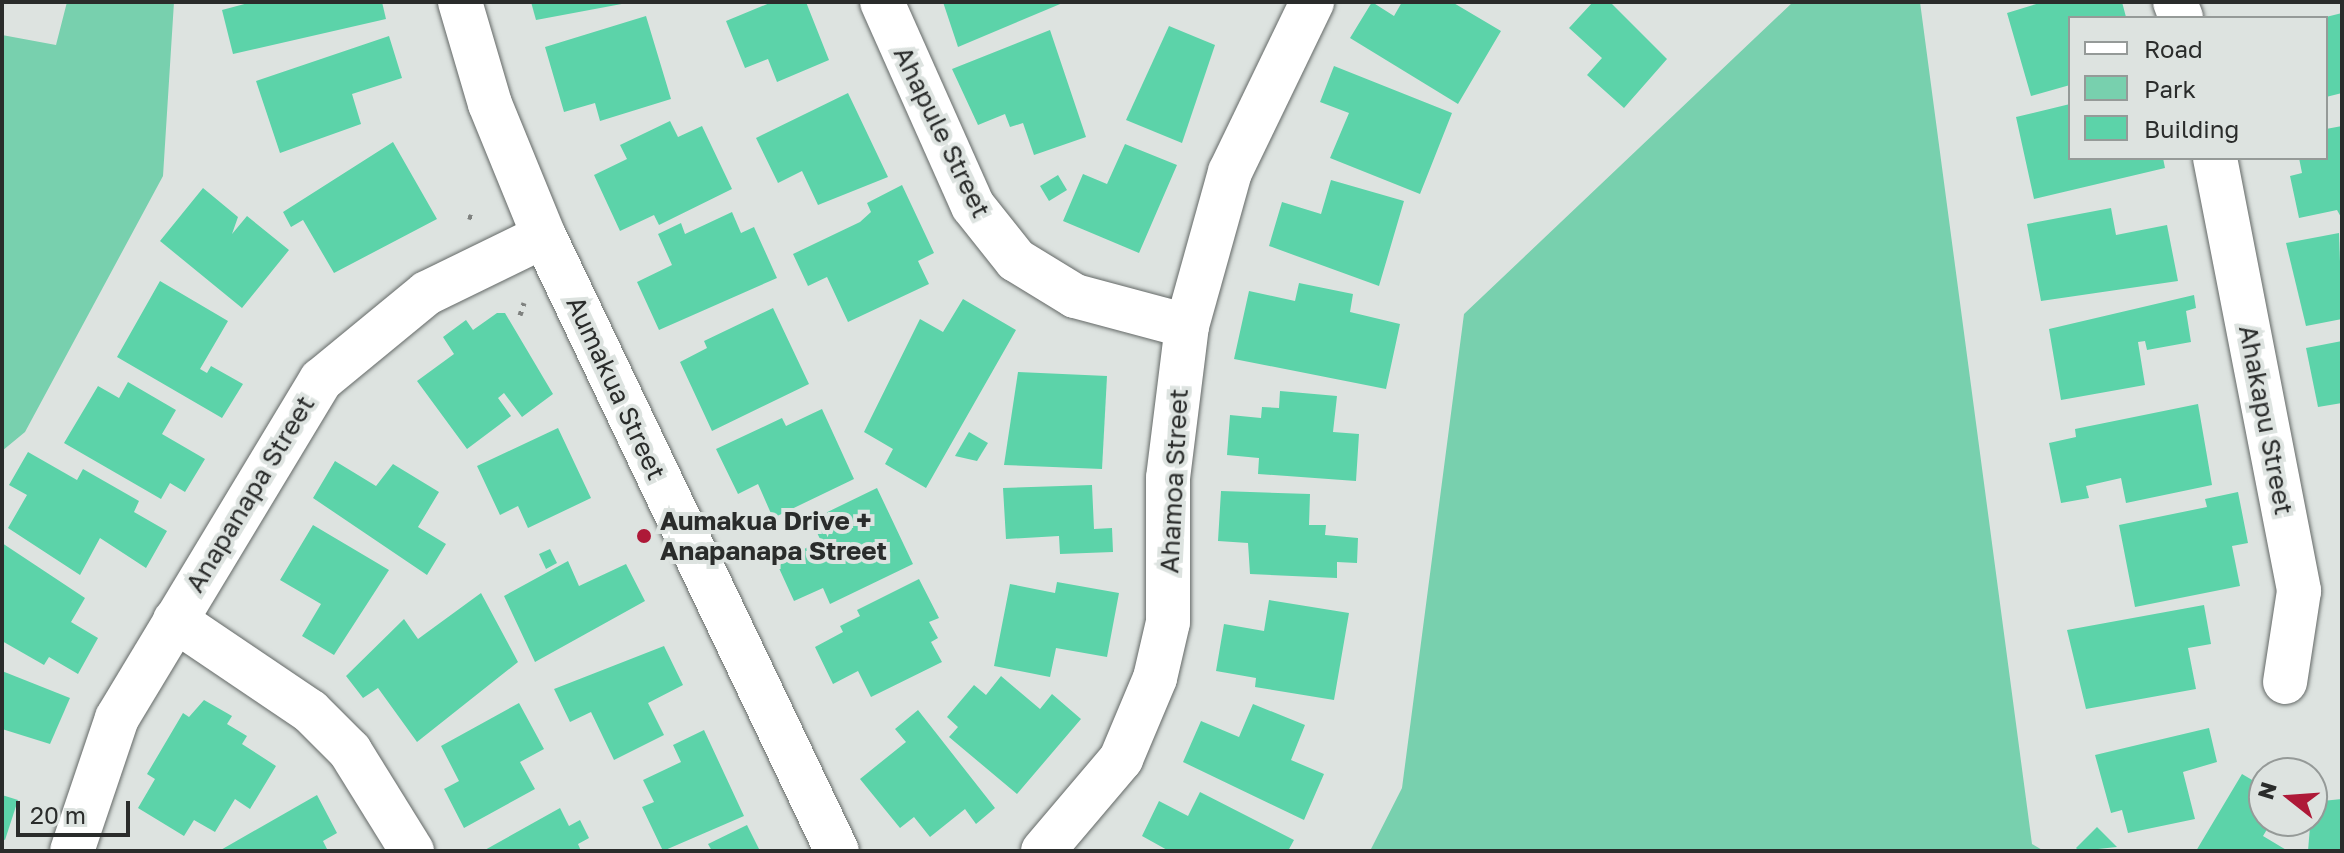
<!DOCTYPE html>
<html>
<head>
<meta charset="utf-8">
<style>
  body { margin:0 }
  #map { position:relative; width:2344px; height:853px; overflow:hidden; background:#dde3e0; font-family:"Golos Text",sans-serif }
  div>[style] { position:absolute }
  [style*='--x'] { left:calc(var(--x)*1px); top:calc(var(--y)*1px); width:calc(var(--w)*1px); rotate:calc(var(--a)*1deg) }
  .green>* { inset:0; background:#78d0ae }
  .building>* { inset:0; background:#5cd3a9 }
  .path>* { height:5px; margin-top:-2.5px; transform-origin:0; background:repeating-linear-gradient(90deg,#7f8280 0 4px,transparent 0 10px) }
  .roads { filter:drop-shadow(0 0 2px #646967) drop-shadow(0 0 2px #646967) }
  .minor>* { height:44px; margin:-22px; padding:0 22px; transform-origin:22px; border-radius:22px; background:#fff }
  .dots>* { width:22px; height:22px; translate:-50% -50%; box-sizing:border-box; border:4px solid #dde3e0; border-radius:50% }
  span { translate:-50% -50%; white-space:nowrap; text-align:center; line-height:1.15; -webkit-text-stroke:8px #dde3e0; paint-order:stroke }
  .street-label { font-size:26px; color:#2a2c2b }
  .poi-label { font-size:26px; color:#2a2c2b; font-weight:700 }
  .left { translate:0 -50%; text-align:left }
  .frame { position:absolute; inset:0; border:4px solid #2a2c2b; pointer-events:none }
  .legend { position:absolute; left:2068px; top:16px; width:260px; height:144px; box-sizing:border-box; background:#dde3e0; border:2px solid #959a98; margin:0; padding:10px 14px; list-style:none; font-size:24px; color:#2a2c2b }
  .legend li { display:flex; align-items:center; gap:16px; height:40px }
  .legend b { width:40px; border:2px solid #959a98 }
  .north { position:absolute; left:2248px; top:757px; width:80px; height:80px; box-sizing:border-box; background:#dde3e0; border:2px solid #959a98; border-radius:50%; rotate:287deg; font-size:22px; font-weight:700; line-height:32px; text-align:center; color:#2a2c2b }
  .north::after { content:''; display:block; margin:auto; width:28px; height:36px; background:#ae1938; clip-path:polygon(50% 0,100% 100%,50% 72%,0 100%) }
  .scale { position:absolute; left:16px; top:801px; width:114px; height:36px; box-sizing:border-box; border:4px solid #2a2c2b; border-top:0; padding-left:10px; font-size:24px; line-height:28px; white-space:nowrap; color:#2a2c2b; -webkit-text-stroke:6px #dde3e0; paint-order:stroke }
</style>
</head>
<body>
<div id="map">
  <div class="green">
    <div style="clip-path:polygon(67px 2px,174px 2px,163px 176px,25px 432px,2px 451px,2px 35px,56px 45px)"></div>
    <div style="clip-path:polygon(1793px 2px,1920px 2px,2032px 844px,2044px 851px,1370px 851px,1402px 788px,1464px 314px)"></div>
  </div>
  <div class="building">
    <div style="clip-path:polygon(252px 2px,382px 2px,386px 19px,233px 54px,222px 10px)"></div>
    <div style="clip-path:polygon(531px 2px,627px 2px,627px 3px,536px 20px)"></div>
    <div style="clip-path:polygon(772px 2px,806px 2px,829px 60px,777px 82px,768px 59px,745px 68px,726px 21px)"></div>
    <div style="clip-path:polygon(943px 2px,1065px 2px,958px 47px)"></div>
    <div style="clip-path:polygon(1372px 2px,1394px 16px,1402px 2px,1452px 2px,1501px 31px,1458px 104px,1350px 38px)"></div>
    <div style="clip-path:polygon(1593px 2px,1610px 2px,1667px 59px,1624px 108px,1587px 75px,1602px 58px,1569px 28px)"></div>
    <div style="clip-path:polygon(2043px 2px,2122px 2px,2126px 17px,2070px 18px,2070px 85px,2031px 96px,2007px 13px)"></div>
    <div style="clip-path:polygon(2342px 13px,2342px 93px,2326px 97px,2326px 17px)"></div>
    <div style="clip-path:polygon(646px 16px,671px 99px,600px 121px,595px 103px,564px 112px,545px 47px)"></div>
    <div style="clip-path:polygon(1169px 26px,1215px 45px,1182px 143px,1126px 120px)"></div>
    <div style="clip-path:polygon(1050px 30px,1086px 137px,1034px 155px,1023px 123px,1010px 127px,1005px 114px,978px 125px,952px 69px)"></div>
    <div style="clip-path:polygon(389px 36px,402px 78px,352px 94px,361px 124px,280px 153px,256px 81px)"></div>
    <div style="clip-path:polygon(1334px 66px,1452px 113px,1420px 194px,1330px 158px,1349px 113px,1320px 102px)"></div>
    <div style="clip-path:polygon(848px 93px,888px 177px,818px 205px,802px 171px,778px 183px,756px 138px)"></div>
    <div style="clip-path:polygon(2070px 104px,2070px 158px,2163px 158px,2165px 168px,2034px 199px,2016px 117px)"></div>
    <div style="clip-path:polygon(670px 121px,678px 137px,702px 126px,732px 189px,659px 225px,654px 215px,620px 231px,594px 175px,627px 159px,620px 145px)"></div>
    <div style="clip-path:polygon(2342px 126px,2342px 219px,2337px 210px,2299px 218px,2290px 176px,2302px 173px,2299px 158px,2326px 158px,2326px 129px)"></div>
    <div style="clip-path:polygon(393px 142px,437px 219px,334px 273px,303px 220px,291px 227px,283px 212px)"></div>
    <div style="clip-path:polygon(1125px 144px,1177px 165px,1139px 253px,1063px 221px,1083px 174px,1107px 184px)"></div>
    <div style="clip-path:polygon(1058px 175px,1067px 190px,1049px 201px,1040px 186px)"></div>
    <div style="clip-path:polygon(1331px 180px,1404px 201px,1379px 286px,1269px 246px,1282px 202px,1321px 214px)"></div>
    <div style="clip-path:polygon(902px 185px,934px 253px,918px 261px,929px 284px,848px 322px,827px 277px,808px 286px,793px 254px,860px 222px,871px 212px,867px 203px)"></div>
    <div style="clip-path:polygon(203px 188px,238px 217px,232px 234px,247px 216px,289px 250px,242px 308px,160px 241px)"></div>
    <div style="clip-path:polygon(2111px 208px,2116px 235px,2167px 225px,2178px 281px,2041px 301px,2027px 224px)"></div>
    <div style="clip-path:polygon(732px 212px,741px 233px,754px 227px,777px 278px,659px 330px,637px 282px,672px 265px,658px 234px,681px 223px,685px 234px)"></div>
    <div style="clip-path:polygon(2339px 233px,2342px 319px,2306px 326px,2286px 243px)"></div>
    <div style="clip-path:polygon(160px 281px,228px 321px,200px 369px,207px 373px,211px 366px,243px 384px,222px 418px,117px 357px)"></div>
    <div style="clip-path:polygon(1299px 283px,1353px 294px,1350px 312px,1400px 324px,1386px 389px,1234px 359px,1249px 291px,1295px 301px)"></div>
    <div style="clip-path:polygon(2194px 295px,2196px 308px,2186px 311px,2191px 342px,2147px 350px,2145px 341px,2138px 342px,2145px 385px,2061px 400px,2049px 329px)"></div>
    <div style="clip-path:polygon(963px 299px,1016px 330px,926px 488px,885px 464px,893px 449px,864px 432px,920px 319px,943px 332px)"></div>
    <div style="clip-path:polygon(773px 308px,809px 384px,712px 431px,680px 362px,707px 348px,704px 341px)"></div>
    <div style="clip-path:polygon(497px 313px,505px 313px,553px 394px,522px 417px,504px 393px,498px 398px,511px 416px,467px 449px,417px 381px,454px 354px,443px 337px,466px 320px,473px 330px)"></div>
    <div style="clip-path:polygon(2342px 341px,2342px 403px,2318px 407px,2306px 348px)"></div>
    <div style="clip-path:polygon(1018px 372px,1107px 376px,1102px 469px,1004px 465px)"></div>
    <div style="clip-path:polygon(128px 382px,176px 410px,162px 434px,205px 459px,185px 492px,170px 483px,161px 499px,64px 443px,98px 386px,119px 398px)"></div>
    <div style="clip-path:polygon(1280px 391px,1337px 396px,1333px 432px,1359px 434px,1356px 481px,1258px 474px,1259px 458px,1227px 455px,1230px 415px,1261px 418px,1262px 407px,1279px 408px)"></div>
    <div style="clip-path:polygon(2198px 404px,2212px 485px,2126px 503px,2121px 478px,2086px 486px,2089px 498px,2061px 503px,2049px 443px,2076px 437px,2075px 429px)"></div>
    <div style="clip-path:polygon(822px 409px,854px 479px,773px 518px,758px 484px,738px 494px,716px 449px,782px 418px,786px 426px)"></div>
    <div style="clip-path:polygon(558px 428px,591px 498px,528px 528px,518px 506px,500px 515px,477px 466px)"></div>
    <div style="clip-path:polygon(969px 432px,988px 443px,977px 461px,955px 456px)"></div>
    <div style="clip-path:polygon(28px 452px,77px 480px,83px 469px,139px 501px,134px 512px,167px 531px,146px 568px,100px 538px,80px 575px,8px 528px,27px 495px,9px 485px)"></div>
    <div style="clip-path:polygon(335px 461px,376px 486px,393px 464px,439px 492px,418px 527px,446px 544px,427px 575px,313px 498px)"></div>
    <div style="clip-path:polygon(1092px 485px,1094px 529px,1112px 528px,1113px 552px,1060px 554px,1059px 536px,1006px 539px,1003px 488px)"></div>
    <div style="clip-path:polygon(877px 488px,913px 564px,830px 604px,823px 588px,794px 601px,778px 566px,820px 539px,811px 520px)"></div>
    <div style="clip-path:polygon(1221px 491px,1310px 494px,1309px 525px,1326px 525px,1325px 535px,1358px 538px,1357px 563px,1337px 562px,1337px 578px,1250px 574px,1248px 543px,1218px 541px)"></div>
    <div style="clip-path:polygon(2238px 492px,2248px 543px,2232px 546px,2240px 586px,2135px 607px,2119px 525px,2207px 507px,2205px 499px)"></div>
    <div style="clip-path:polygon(313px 525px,389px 570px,334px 655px,302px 636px,321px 604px,280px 580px)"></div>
    <div style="clip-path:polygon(2px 543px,85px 598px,71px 622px,98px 638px,78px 674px,49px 657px,44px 665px,2px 641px)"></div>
    <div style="clip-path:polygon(550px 549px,557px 563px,546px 569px,539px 554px)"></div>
    <div style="clip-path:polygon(568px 561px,579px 586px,626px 564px,645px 601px,535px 662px,504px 596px)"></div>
    <div style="clip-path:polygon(919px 579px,939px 618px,929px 622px,938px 638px,931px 642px,942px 662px,871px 697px,858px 671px,833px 684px,815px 647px,843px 632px,840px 626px,860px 616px,857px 610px)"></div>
    <div style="clip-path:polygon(1057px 582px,1119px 593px,1107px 657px,1056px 648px,1050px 677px,994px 666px,1010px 584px,1055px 593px)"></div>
    <div style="clip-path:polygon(481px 593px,518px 662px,417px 742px,378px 688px,363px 698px,346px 676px,404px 619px,418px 639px)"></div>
    <div style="clip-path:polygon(1269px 600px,1349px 613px,1334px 700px,1255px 687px,1256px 678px,1216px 671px,1224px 624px,1264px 631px)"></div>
    <div style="clip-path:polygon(2204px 605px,2211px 644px,2188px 648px,2196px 689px,2086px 709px,2067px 630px)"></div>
    <div style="clip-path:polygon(664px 646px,683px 685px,648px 703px,664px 735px,614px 760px,591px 712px,570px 722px,554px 689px)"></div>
    <div style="clip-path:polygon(2px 671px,70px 698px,50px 744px,2px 729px)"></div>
    <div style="clip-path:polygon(1001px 676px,1040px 709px,1052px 694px,1081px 719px,1017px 794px,949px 737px,958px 727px,947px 717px,974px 685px,986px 695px)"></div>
    <div style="clip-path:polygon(204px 700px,232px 716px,227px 724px,247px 736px,242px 744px,276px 766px,250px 809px,235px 799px,215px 832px,194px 820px,184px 836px,138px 808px,155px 779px,147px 774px,183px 713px,189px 717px)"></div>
    <div style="clip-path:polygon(519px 703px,544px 749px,520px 762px,535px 789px,464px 828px,444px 789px,459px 781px,441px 746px)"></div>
    <div style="clip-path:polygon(1253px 704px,1305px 725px,1291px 760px,1324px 774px,1304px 820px,1183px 762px,1201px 721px,1239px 737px)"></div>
    <div style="clip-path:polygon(918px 710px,995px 808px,976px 824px,965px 809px,930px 837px,914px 817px,900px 828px,860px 779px,906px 742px,895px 729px)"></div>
    <div style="clip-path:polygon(2209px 728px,2217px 762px,2183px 772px,2195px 819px,2128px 833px,2122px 810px,2111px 813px,2095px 755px)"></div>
    <div style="clip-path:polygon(704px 730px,744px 816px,663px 851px,642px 807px,654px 802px,643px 780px,681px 762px,673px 745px)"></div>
    <div style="clip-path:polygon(2242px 774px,2264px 787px,2264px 821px,2272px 821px,2263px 836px,2288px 851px,2196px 851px)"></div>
    <div style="clip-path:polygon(1200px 792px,1294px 840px,1288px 851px,1169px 851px,1142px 836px,1159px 801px,1188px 816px)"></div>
    <div style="clip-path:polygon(2px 795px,18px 800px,5px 840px,2px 839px)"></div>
    <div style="clip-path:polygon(317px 795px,337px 833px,323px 841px,328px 851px,219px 851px)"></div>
    <div style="clip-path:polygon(2342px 799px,2342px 851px,2308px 851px,2312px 802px)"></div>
    <div style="clip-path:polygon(560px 808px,569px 826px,580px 820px,589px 838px,578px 844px,581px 851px,483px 851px)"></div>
    <div style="clip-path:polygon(747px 825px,760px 851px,712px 851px,708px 844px)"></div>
    <div style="clip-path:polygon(2097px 827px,2117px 847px,2079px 851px,2076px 848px)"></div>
  </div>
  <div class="path">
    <div style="--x:468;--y:216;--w:9;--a:18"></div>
    <div style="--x:520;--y:315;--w:13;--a:-72"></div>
  </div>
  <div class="roads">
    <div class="minor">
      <div style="--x:460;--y:2;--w:106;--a:73.6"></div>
      <div style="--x:490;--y:104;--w:143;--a:67.8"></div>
      <div style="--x:544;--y:236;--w:681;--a:64.53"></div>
      <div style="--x:882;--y:2;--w:223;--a:66"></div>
      <div style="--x:973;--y:206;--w:69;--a:51.5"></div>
      <div style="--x:1016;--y:260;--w:69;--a:31.4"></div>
      <div style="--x:1075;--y:296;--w:116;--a:15"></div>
      <div style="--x:2175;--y:2;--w:17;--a:69"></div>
      <div style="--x:2215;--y:158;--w:441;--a:79"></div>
      <div style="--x:2299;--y:591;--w:92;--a:98.7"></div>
      <div style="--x:175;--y:620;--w:163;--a:34"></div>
      <div style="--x:310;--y:711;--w:57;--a:45"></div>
      <div style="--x:350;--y:751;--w:118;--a:58.2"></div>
      <div style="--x:72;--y:851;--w:140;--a:-71.3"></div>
      <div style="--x:117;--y:718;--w:395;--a:-58.9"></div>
      <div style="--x:321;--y:380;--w:137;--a:-39.4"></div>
      <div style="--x:427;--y:293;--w:130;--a:-26"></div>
      <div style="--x:1043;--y:851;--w:121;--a:-49.7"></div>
      <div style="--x:1121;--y:759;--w:88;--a:-67.2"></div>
      <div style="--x:1155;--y:678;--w:57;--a:-76.9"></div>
      <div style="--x:1168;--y:622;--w:144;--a:-90"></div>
      <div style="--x:1168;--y:478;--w:153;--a:-82.9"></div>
      <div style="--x:1187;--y:326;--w:160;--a:-74.4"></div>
      <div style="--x:1230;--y:172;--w:189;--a:-64.2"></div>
    </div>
  </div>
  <div class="dots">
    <div style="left:644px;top:536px;background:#ae1938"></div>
  </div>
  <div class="street-label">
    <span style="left:942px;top:132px;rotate:64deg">Ahapule Street</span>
    <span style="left:616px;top:388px;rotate:65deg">Aumakua Street</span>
    <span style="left:2266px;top:420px;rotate:79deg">Ahakapu Street</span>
    <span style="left:1174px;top:481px;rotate:-87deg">Ahamoa Street</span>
    <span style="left:250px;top:494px;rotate:-59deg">Anapanapa Street</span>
  </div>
  <div class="poi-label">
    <span class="left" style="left:660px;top:536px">Aumakua Drive +<br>Anapanapa Street</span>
  </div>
  <div class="frame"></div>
  <ul class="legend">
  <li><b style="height:10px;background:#fff"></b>Road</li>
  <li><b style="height:22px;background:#78d0ae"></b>Park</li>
  <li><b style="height:22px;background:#5cd3a9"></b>Building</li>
  </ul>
  <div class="north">N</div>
  <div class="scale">20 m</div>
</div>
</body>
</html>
